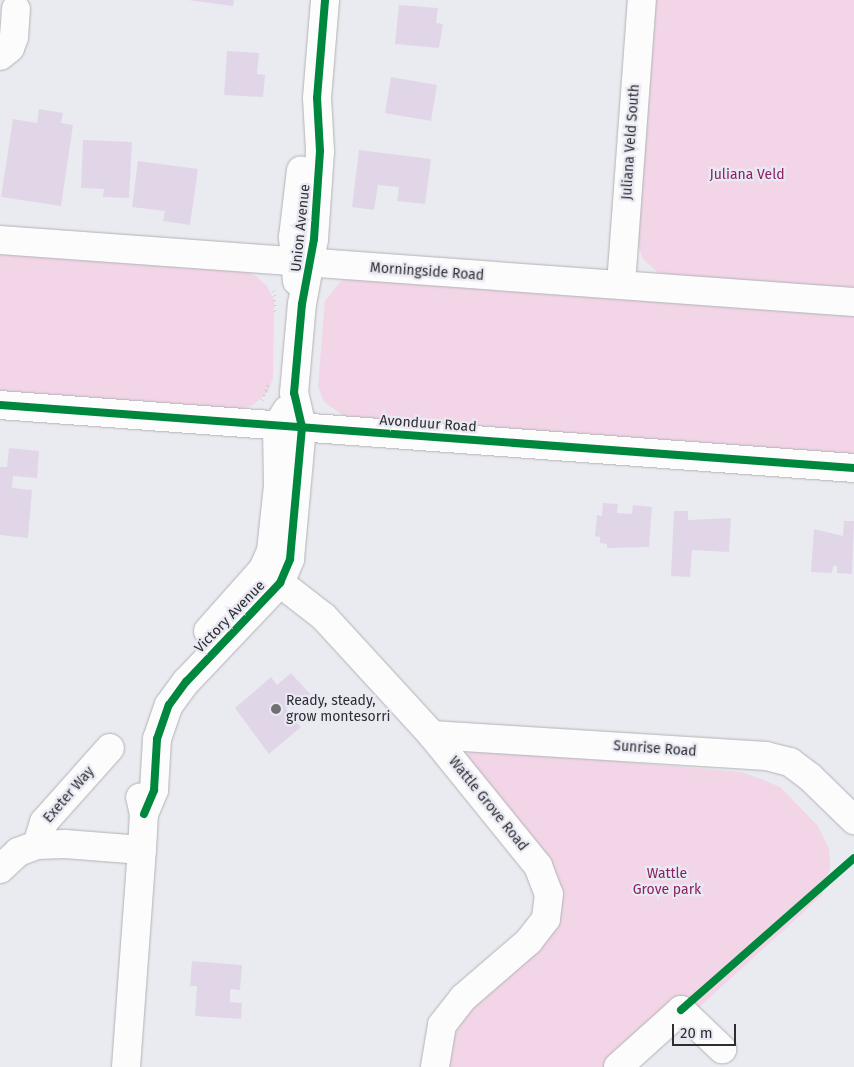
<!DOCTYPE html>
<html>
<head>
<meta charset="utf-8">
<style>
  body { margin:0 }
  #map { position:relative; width:854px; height:1067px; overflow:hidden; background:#eaebf0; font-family:"Fira Sans",sans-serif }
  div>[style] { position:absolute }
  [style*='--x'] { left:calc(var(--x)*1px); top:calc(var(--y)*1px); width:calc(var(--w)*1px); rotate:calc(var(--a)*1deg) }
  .green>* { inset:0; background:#f2d5e6 }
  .building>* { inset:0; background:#e0d6e8 }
  .path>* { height:3px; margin-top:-1.5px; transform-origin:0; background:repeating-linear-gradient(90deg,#cbcccd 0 1px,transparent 0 5px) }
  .roads { filter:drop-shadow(0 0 1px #b1b2b6) drop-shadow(0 0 1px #b1b2b6) }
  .minor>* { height:28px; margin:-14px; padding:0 14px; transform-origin:14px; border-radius:14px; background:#fcfcfd }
  .cycleway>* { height:8px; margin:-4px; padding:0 4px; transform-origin:4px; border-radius:4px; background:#00873e }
  .dots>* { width:14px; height:14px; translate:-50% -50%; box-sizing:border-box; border:2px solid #e8e9f2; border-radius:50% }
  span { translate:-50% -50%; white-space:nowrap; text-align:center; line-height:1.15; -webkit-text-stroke:4.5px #e8e9f2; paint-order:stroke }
  .street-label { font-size:14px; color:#2e2e31 }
  .park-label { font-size:14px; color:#8c2064 }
  .poi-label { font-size:14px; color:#2e2e31 }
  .left { translate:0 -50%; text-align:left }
  .scale { position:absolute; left:672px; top:1024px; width:64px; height:22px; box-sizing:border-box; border:2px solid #2e2e31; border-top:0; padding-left:6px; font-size:15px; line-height:18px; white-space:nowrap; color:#2e2e31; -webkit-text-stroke:4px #e8e9f2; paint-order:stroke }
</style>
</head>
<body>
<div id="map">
  <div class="green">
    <div style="clip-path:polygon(651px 0,854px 0,854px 291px,677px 278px,657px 272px,643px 259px,636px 239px)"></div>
    <div style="clip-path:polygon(0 250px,238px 268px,256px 276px,267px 286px,274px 300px,273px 378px,268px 392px,253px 405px,235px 411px,0 396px)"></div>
    <div style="clip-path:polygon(358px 277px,854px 313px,854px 458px,350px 420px,324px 402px,318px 386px,325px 301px,341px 281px)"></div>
    <div style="clip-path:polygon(475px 749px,741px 772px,761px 779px,780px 787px,818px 826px,829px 848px,830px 868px,822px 895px,634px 1067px,441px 1067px,451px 1033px,555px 908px,462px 757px)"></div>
  </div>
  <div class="building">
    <div style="clip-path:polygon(188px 0,234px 0,233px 6px)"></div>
    <div style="clip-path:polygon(399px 5px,438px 8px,436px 23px,443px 24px,439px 48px,395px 44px)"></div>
    <div style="clip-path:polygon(227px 51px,259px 53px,257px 74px,265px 75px,263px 97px,224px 95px)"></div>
    <div style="clip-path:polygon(391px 77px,437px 85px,431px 121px,385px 113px)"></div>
    <div style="clip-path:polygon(39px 109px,63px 113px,61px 123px,73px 125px,61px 206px,1px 197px,13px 119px,37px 123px)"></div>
    <div style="clip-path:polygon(83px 140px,132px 142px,129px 198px,103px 197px,104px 189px,81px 188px)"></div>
    <div style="clip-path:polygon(359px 150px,431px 159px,425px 204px,397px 201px,399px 187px,378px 185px,374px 210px,352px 207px)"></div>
    <div style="clip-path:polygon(138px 161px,198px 169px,190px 225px,163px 221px,165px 211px,132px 207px)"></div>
    <div style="clip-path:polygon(9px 448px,39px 451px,37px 478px,13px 476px,12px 488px,32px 490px,28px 538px,0 535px,0 467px,7px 467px)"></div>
    <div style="clip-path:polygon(603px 503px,618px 504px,617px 513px,632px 514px,633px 505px,652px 507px,649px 547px,607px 548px,607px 544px,600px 543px,600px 537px,595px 536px,597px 515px,602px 516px)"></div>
    <div style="clip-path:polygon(674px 511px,688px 511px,688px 520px,731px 518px,729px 552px,692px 550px,690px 577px,671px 576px)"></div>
    <div style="clip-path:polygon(844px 521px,854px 521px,852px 574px,837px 573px,837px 566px,833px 566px,832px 573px,811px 572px,814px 529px,843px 536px)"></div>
    <div style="clip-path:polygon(291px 673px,310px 694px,293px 709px,290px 706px,286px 709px,301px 727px,269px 754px,235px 708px,271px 677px,277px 685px)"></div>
    <div style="clip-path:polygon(192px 961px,242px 965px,240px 990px,230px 989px,230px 1002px,242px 1003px,241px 1019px,195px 1016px,197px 986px,190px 986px)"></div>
  </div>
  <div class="path">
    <div style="--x:274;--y:290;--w:22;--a:87"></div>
    <div style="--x:262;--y:400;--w:19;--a:-69"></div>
  </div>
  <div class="roads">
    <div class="minor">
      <div style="--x:0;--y:56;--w:13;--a:-39"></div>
      <div style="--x:10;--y:48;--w:12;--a:-70"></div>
      <div style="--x:14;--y:37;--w:28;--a:-86"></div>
      <div style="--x:0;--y:240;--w:856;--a:4.15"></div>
      <div style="--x:297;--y:281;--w:44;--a:-95.2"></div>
      <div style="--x:293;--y:237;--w:67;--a:-83.2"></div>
      <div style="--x:621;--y:284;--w:285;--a:-85.8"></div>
      <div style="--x:0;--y:405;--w:856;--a:4.22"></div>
      <div style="--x:266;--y:572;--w:73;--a:37.8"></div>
      <div style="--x:324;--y:617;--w:160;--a:47.5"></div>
      <div style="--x:432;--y:735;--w:169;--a:51"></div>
      <div style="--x:538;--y:866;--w:30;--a:69"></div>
      <div style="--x:549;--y:894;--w:25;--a:97"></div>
      <div style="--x:546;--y:919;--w:28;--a:128"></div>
      <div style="--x:529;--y:941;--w:87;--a:139.2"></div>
      <div style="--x:463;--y:998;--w:34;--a:128"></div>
      <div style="--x:442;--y:1025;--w:43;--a:99.5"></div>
      <div style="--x:208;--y:631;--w:83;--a:-48.4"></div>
      <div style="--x:263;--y:569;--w:20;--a:-66"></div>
      <div style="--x:271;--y:551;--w:65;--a:-83.9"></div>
      <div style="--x:278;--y:486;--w:60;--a:-91"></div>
      <div style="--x:277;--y:426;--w:19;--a:-58"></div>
      <div style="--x:432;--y:735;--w:335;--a:3.6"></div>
      <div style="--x:766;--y:756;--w:25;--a:14"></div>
      <div style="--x:790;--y:762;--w:25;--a:37"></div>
      <div style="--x:810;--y:777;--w:62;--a:44.3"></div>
      <div style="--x:144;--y:814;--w:26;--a:-67"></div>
      <div style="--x:154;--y:790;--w:51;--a:-86.6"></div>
      <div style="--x:157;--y:739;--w:36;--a:-71"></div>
      <div style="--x:169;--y:705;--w:29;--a:-54"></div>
      <div style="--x:186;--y:682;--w:137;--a:-46.5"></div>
      <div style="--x:280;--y:583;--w:26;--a:-67"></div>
      <div style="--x:290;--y:559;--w:133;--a:-84.8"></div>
      <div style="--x:302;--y:427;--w:35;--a:-103"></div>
      <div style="--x:294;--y:393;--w:89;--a:-84.9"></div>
      <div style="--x:302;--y:304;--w:66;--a:-79.5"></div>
      <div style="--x:314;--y:239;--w:88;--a:-86.1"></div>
      <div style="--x:320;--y:151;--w:53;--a:-93.2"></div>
      <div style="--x:317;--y:98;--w:98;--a:-85.3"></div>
      <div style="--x:37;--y:845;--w:24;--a:-73"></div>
      <div style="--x:44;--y:822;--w:99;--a:-48.3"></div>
      <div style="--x:0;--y:869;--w:25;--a:-43"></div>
      <div style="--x:18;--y:852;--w:20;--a:-20"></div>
      <div style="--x:37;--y:845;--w:28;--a:-2"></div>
      <div style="--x:65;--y:844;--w:77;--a:4.5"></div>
      <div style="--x:126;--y:1067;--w:218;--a:-85.8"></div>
      <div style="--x:142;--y:850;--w:36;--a:-87"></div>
      <div style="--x:144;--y:814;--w:17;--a:-103"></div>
      <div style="--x:618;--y:1067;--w:85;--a:-42.1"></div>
      <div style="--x:681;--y:1010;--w:57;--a:43.6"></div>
    </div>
  </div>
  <div class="cycleway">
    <div style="--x:0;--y:405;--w:856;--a:4.22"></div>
    <div style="--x:144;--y:814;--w:26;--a:-67"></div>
    <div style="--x:154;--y:790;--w:51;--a:-86.6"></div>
    <div style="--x:157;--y:739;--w:36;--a:-71"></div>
    <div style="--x:169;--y:705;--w:29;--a:-54"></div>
    <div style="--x:186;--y:682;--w:137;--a:-46.5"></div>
    <div style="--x:280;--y:583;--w:26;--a:-67"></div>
    <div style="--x:290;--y:559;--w:133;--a:-84.8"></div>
    <div style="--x:302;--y:427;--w:35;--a:-103"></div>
    <div style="--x:294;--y:393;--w:89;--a:-84.9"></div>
    <div style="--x:302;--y:304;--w:66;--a:-79.5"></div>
    <div style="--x:314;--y:239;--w:88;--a:-86.1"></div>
    <div style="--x:320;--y:151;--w:53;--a:-93.2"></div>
    <div style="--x:317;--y:98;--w:98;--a:-85.3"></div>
    <div style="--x:681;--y:1010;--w:230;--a:-41.3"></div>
  </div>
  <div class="dots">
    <div style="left:276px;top:709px;background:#707074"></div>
  </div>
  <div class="street-label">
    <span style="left:631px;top:142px;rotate:-86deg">Juliana Veld South</span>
    <span style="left:301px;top:228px;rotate:-84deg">Union Avenue</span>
    <span style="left:427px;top:272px;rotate:4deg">Morningside Road</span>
    <span style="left:428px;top:424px;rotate:4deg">Avonduur Road</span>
    <span style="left:230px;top:617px;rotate:-46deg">Victory Avenue</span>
    <span style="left:655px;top:749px;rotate:4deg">Sunrise Road</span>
    <span style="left:69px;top:795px;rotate:-49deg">Exeter Way</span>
    <span style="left:488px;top:804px;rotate:51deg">Wattle Grove Road</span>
  </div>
  <div class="park-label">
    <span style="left:747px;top:175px">Juliana Veld</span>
    <span style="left:667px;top:882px">Wattle<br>Grove park</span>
  </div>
  <div class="poi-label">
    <span class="left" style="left:286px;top:709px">Ready, steady,<br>grow montesorri</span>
  </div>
  <div class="scale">20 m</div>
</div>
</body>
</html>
